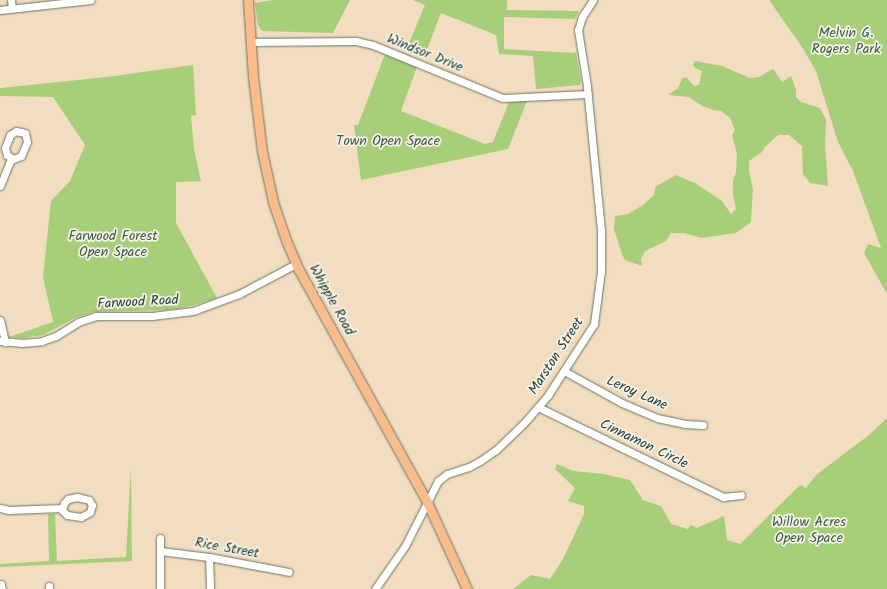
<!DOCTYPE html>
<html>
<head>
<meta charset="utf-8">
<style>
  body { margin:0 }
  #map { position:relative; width:887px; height:589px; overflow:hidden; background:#f3ddc0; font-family:Kalam,sans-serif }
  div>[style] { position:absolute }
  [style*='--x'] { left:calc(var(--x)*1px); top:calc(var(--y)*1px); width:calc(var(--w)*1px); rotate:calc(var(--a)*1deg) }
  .green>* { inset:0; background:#a7ce79 }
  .roads { filter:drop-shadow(0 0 1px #697565) drop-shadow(0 0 1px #697565) }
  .minor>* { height:7px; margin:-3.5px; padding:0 3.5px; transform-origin:3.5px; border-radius:3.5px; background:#fff }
  .major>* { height:9px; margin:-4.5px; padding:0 4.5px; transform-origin:4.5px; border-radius:4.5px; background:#fabc8b }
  span { translate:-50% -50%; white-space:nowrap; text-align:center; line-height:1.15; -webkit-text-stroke:3.5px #f7f3e8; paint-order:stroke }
  .park-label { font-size:14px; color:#3a5a42 }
  .street-label { font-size:14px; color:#1f3d34 }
</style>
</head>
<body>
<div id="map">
  <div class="green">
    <div style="clip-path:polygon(273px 0,350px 0,333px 33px,262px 31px,258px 25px,255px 3px)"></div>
    <div style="clip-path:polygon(413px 0,507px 0,507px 10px,579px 11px,575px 19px,504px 17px,504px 49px,576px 53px,581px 81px,580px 85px,536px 89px,533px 56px,499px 54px,496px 35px,441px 13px,424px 57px,406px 50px,425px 5px)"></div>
    <div style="clip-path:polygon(769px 0,887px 0,887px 294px,864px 253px,868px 244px,881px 248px,853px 171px,838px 142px,816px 71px,802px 47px)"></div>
    <div style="clip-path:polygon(385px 54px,417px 67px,401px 111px,485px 144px,493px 142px,509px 102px,527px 101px,508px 149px,361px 180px,354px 125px,358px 125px)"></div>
    <div style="clip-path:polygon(695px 61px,722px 66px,750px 78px,759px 77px,773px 69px,782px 82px,791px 76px,796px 90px,796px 97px,801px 102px,820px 108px,826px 120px,825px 143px,828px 186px,810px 183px,803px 174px,802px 146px,789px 135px,778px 135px,765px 147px,762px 152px,749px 161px,749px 172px,753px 189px,751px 222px,736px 233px,701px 238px,684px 233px,671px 233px,666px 241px,645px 251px,641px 259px,642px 266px,625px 260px,622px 254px,614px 229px,615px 216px,628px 214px,643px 205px,654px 195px,655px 187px,676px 175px,695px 183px,722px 201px,731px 214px,736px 209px,733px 194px,733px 181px,736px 172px,737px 154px,732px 135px,735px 130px,730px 118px,721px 111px,713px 110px,702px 106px,689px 97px,668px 95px,678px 88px,682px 79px,686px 77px,694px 86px,699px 85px,702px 71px,695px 68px,693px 64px)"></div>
    <div style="clip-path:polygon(193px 65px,196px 115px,191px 116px,194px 149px,201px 181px,176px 182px,176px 223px,217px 298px,191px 306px,168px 310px,93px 312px,75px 318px,43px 335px,23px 338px,9px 337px,53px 322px,43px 277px,51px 201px,70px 181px,85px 145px,53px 97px,0 96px,0 88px,107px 77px)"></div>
    <div style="clip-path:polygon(887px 418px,887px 589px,513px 589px,531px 575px,550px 579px,563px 559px,584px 514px,584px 506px,568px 501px,575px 488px,555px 469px,557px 464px,573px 471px,604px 474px,630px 480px,643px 500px,661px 506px,671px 524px,688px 529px,691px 525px,697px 528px,724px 516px,727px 540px,740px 544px,800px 485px,806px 488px,816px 475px,869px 435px)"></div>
    <div style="clip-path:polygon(131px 466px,132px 561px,0 567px,0 564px,49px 561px,48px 514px,55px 514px,57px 561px,126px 557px)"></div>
  </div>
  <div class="roads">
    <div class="minor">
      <div style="--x:11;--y:0;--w:8;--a:83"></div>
      <div style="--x:0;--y:10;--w:91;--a:-6.3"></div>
      <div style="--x:251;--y:42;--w:105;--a:-0.5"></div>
      <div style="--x:356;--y:41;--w:17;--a:13"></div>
      <div style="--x:373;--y:45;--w:140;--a:22.2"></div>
      <div style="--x:503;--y:98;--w:85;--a:-2.7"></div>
      <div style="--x:16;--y:131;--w:9;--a:13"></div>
      <div style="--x:25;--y:133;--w:9;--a:77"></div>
      <div style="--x:27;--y:142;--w:15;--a:113"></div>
      <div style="--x:21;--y:156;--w:9;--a:159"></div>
      <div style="--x:13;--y:159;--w:7;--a:-146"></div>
      <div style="--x:7;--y:155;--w:7;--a:-106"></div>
      <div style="--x:5;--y:148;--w:14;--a:-69"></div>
      <div style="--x:10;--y:135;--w:7;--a:-34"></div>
      <div style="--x:0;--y:186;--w:29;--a:-68"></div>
      <div style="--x:0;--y:320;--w:23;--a:77"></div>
      <div style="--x:0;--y:341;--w:21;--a:5"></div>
      <div style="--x:21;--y:343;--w:21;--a:-5"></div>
      <div style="--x:42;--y:341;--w:15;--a:-20"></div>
      <div style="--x:56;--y:336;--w:26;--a:-32"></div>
      <div style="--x:78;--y:322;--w:19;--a:-18"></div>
      <div style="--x:96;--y:316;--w:56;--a:0"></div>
      <div style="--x:152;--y:316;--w:41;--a:-7"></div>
      <div style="--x:193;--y:311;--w:49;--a:-20.3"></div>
      <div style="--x:239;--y:294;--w:64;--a:-27.8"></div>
      <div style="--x:564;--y:371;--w:66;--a:28.9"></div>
      <div style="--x:622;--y:403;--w:38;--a:23"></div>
      <div style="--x:657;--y:418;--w:29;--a:12"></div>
      <div style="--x:685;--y:424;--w:18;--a:3"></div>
      <div style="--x:538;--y:407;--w:206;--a:25.9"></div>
      <div style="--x:723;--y:497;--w:18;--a:-6"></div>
      <div style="--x:77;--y:497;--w:12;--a:14"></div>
      <div style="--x:89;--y:500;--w:6;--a:59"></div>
      <div style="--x:92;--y:505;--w:7;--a:106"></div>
      <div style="--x:90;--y:512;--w:10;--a:151"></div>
      <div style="--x:81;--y:517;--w:14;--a:-172"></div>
      <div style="--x:67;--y:515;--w:7;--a:-135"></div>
      <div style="--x:62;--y:510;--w:7;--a:-74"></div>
      <div style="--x:64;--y:503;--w:6;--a:-45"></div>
      <div style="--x:68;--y:499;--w:9;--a:-13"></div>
      <div style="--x:0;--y:508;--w:9;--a:13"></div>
      <div style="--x:9;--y:510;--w:53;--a:-2.2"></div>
      <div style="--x:160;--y:551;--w:49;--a:7"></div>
      <div style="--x:209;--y:557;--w:81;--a:10.6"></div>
      <div style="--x:209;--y:557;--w:32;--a:88"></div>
      <div style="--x:1;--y:584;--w:5;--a:79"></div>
      <div style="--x:49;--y:586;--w:3;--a:90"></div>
      <div style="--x:160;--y:589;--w:51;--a:-90"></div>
      <div style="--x:375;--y:589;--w:52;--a:-55.1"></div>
      <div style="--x:405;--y:546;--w:73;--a:-63.1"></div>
      <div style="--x:438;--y:481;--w:11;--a:-38"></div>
      <div style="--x:447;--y:474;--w:23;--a:-18"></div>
      <div style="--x:469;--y:467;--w:13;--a:-29"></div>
      <div style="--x:480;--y:461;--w:19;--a:-35"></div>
      <div style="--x:496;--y:450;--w:39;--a:-44"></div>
      <div style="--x:524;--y:423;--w:37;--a:-49"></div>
      <div style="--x:548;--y:395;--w:85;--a:-57.1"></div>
      <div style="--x:594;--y:324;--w:53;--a:-82.5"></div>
      <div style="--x:601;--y:271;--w:41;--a:-90"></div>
      <div style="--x:601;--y:230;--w:145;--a:-95.6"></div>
      <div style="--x:587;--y:86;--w:57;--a:-99.1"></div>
      <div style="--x:578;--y:30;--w:14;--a:-73"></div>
      <div style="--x:582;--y:17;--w:20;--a:-57"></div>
    </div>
    <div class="major">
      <div style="--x:248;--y:0;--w:77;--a:86.3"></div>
      <div style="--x:253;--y:77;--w:75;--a:83.1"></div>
      <div style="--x:262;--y:151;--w:52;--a:77.8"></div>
      <div style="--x:273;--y:202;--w:40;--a:71.1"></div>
      <div style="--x:286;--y:240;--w:33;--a:67"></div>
      <div style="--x:299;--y:270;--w:265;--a:61.1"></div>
      <div style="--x:427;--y:502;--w:96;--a:65.3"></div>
    </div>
  </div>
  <div class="park-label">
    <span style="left:846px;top:41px">Melvin G.<br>Rogers Park</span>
    <span style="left:388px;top:141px">Town Open Space</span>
    <span style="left:113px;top:244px">Farwood Forest<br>Open Space</span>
    <span style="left:809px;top:530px">Willow Acres<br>Open Space</span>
  </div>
  <div class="street-label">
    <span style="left:425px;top:53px;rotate:22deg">Windsor Drive</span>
    <span style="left:332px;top:300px;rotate:61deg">Whipple Road</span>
    <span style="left:138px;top:302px;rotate:-3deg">Farwood Road</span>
    <span style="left:556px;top:356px;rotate:-57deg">Marston Street</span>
    <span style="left:637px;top:393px;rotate:24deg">Leroy Lane</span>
    <span style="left:644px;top:444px;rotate:26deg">Cinnamon Circle</span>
    <span style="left:227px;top:548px;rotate:10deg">Rice Street</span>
  </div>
</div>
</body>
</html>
